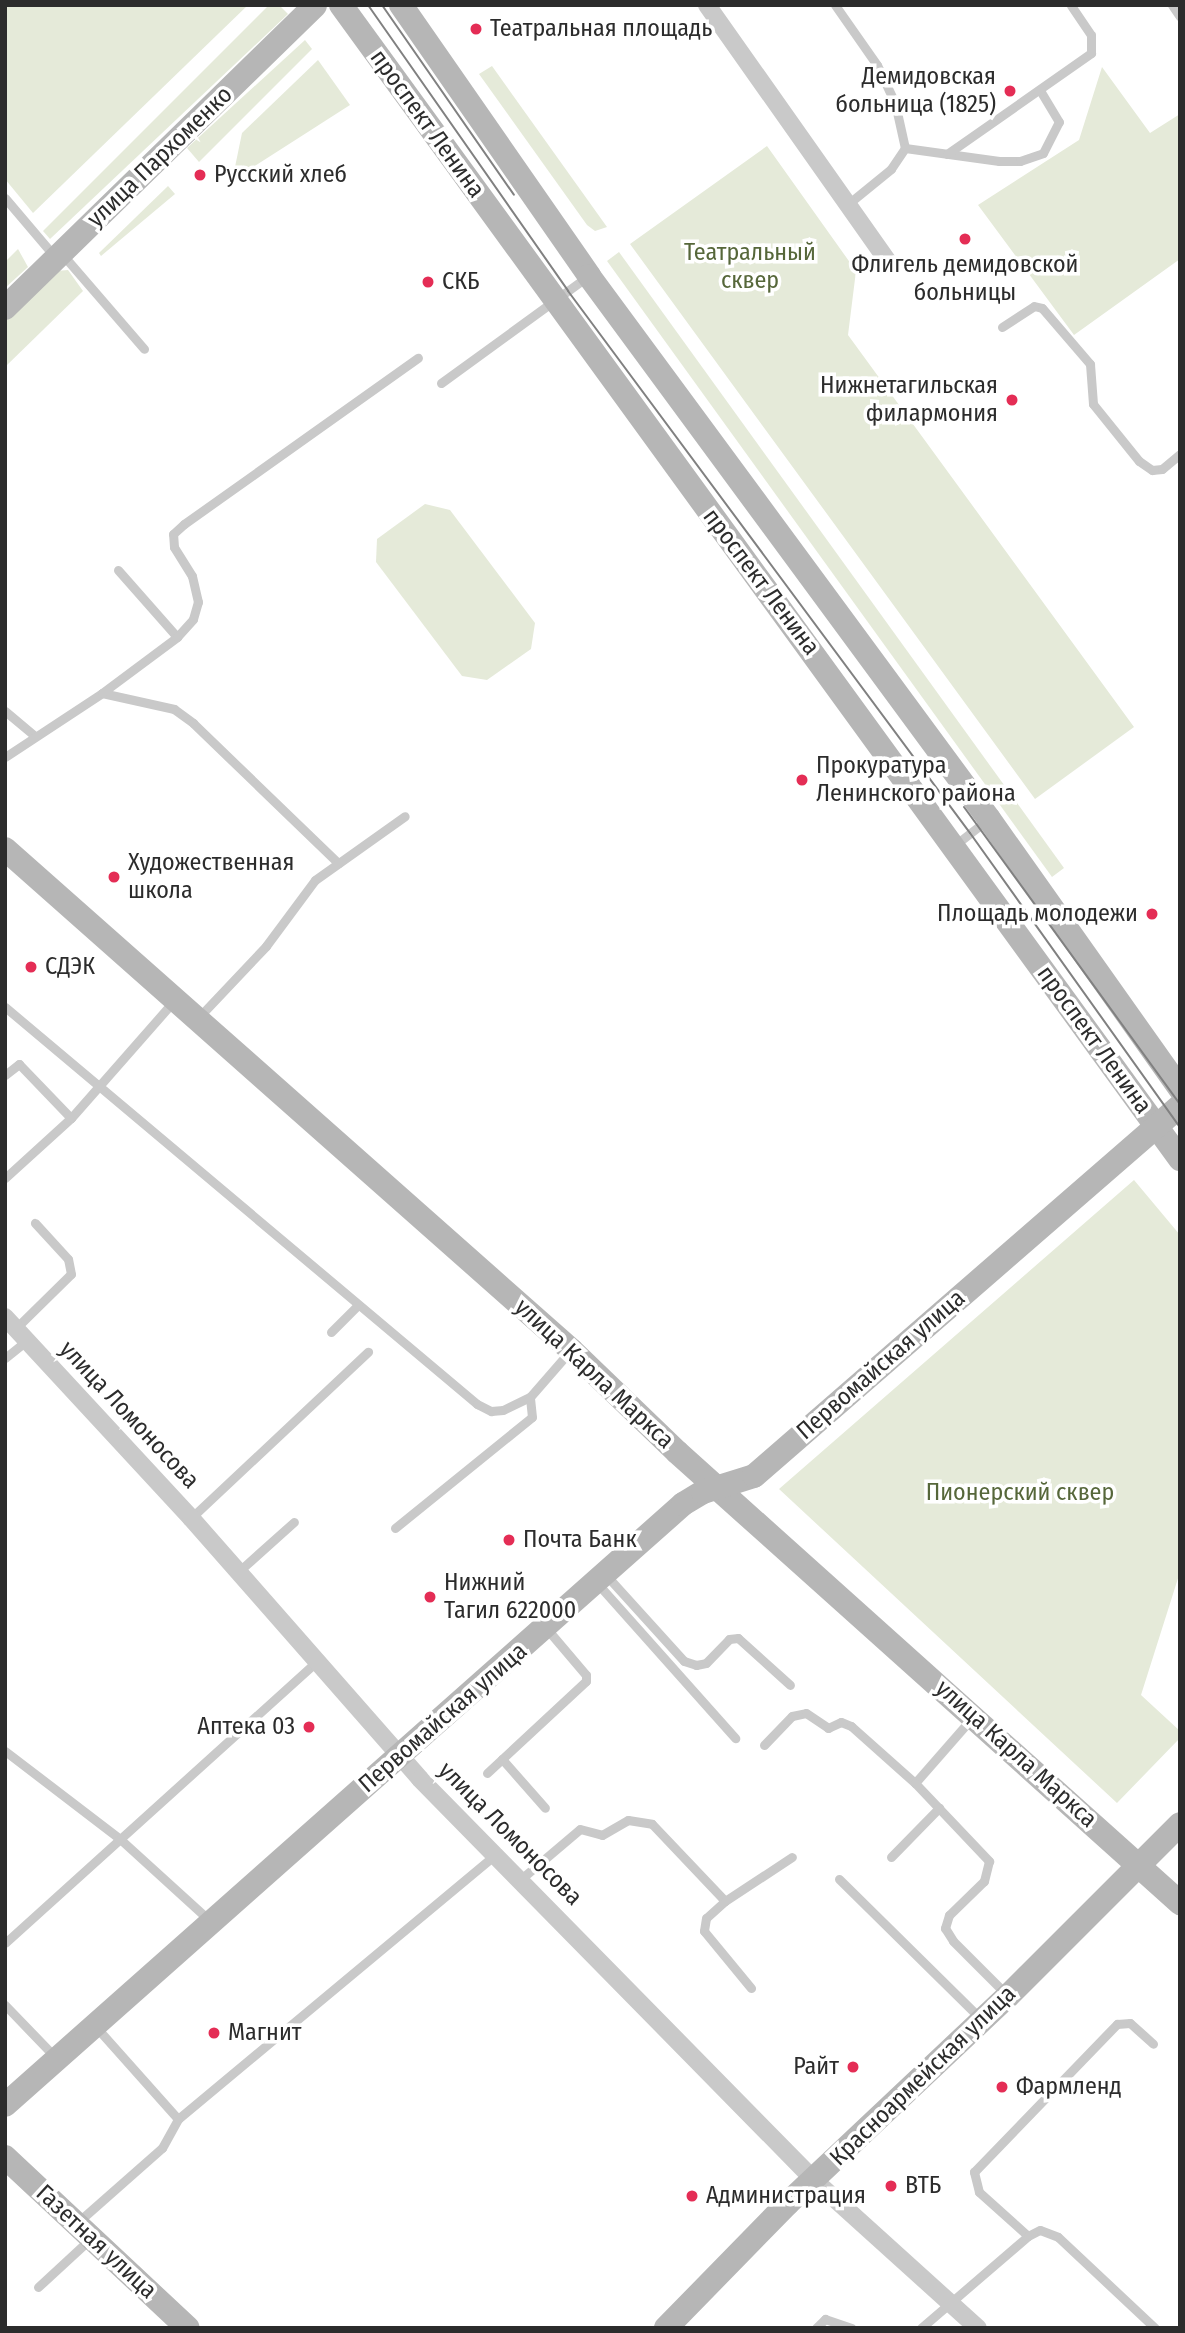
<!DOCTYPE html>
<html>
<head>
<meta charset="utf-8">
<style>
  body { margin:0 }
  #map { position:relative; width:1185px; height:2333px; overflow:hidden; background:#fff; font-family:"Fira Sans Condensed",sans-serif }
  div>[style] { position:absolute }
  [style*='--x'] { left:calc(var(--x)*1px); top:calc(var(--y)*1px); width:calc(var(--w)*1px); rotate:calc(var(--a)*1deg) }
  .green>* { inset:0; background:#e5ead9 }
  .lane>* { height:9px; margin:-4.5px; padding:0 4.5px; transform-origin:4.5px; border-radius:4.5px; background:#c9c9c9 }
  .street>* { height:18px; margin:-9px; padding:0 9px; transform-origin:9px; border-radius:9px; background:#c9c9c9 }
  .secondary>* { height:24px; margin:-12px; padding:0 12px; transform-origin:12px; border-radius:12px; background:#b6b6b6 }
  .tram>* { height:2px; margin:-1px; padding:0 1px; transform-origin:1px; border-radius:1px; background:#818181 }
  .dots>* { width:19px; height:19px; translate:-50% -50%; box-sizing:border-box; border:4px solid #fff; border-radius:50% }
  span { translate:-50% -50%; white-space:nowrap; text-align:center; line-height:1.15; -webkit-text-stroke:7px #fff; paint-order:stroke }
  .poi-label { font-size:24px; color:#2c2c2c }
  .left { translate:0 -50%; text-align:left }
  .right { translate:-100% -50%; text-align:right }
  .street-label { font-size:24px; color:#2c2c2c }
  .park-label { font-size:24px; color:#56673a }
  .frame { position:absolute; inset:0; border:7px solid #2c2c2c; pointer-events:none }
</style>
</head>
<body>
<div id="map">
  <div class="green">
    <div style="clip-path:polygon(5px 5px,248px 5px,33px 213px,5px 179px)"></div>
    <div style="clip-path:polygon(269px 5px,279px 5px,288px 14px,50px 239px,43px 231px)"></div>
    <div style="clip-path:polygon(305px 40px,312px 49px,199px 162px,187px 148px)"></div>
    <div style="clip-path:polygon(318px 60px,350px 105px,244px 173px,235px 167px,242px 133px)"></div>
    <div style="clip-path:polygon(492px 66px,607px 227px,595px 231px,587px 225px,479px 74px)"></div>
    <div style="clip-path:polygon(1102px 67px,1150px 133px,1180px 114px,1180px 259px,1074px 335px,978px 205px,1079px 140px)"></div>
    <div style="clip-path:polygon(767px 146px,856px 271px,848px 335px,1134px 727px,1035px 799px,630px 244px)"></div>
    <div style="clip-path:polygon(168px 186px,175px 194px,101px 256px,99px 253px)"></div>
    <div style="clip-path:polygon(18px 249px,28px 267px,5px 288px,5px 262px)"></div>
    <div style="clip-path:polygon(619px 252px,1064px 868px,1052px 877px,607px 261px)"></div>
    <div style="clip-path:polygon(68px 270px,83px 291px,5px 367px,5px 322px,57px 271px)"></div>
    <div style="clip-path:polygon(425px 504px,450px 510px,535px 623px,531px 649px,487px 680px,462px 676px,376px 562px,377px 539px)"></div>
    <div style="clip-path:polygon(1134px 1180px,1180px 1235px,1180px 1572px,1141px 1695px,1180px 1731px,1180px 1738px,1117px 1803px,779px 1489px)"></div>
  </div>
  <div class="lane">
    <div style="--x:835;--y:5;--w:73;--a:55"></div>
    <div style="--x:877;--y:65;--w:42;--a:64.7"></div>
    <div style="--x:895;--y:103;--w:46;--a:77.5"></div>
    <div style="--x:905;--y:148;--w:25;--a:124"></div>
    <div style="--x:891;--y:169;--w:55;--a:140.9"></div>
    <div style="--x:1172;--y:5;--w:14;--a:56"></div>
    <div style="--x:905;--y:148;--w:95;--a:7.9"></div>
    <div style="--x:999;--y:161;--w:21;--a:0"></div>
    <div style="--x:1020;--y:161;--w:24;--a:-19"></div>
    <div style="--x:1043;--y:153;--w:35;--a:-63"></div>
    <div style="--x:1059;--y:122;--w:37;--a:-121"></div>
    <div style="--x:947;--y:154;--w:176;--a:-35"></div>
    <div style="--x:1091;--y:53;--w:18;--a:-90"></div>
    <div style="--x:1091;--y:35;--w:36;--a:-124"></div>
    <div style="--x:5;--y:198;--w:77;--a:49.7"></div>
    <div style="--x:63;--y:255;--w:124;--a:49.2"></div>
    <div style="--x:1002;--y:327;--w:38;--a:-33"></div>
    <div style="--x:1034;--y:306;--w:8;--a:14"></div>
    <div style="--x:1042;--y:308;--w:74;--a:49.4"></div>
    <div style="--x:1090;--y:364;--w:40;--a:85.7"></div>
    <div style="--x:1093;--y:404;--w:73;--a:51.1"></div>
    <div style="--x:1139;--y:461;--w:16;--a:35"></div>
    <div style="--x:1152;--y:470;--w:10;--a:-6"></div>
    <div style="--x:1162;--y:469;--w:23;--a:-40"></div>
    <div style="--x:441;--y:383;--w:180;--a:-36"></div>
    <div style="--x:118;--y:570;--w:89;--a:48.6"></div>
    <div style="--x:102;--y:693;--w:74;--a:12.5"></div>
    <div style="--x:174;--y:709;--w:24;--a:36"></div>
    <div style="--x:193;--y:723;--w:202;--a:44"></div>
    <div style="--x:5;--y:711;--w:38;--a:40"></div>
    <div style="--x:5;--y:757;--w:116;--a:-33.4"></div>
    <div style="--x:102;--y:693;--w:94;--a:-36.7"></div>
    <div style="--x:177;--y:637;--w:24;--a:-48"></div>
    <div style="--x:193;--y:619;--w:18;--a:-74"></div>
    <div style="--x:198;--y:602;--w:27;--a:-103"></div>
    <div style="--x:192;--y:576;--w:34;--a:-122"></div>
    <div style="--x:174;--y:547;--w:13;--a:-94"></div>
    <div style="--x:173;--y:534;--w:15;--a:-42"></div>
    <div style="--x:184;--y:524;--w:287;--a:-35.4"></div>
    <div style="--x:955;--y:845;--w:41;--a:-38"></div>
    <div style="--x:5;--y:1007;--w:617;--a:40.07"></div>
    <div style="--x:477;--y:1404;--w:16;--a:27"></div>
    <div style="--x:491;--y:1411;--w:12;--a:-5"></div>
    <div style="--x:503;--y:1410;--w:30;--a:-26"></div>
    <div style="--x:198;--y:1018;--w:99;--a:-46.6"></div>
    <div style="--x:266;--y:946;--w:82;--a:-53.4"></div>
    <div style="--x:315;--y:880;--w:110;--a:-35.4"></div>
    <div style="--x:5;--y:1075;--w:18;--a:-38"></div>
    <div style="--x:19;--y:1064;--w:75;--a:46.1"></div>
    <div style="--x:5;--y:1178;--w:89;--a:-42.3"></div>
    <div style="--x:71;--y:1118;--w:154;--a:-48.7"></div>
    <div style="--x:16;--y:1328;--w:77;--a:-44.5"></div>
    <div style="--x:71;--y:1274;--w:15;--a:-101"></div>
    <div style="--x:68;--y:1259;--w:49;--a:-132.5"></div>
    <div style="--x:331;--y:1332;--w:38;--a:-45"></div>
    <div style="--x:5;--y:1358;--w:28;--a:-39"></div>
    <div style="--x:191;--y:1518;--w:243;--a:-43.2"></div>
    <div style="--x:395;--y:1528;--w:176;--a:-39"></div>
    <div style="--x:532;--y:1417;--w:20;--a:-96"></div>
    <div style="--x:530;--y:1397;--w:61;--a:-49"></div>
    <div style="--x:238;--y:1572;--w:75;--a:-41.8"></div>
    <div style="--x:606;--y:1575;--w:116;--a:47.8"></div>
    <div style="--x:684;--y:1661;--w:13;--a:18"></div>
    <div style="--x:696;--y:1665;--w:10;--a:-11"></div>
    <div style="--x:706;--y:1663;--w:33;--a:-46"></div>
    <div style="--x:729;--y:1639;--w:9;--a:-6"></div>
    <div style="--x:738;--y:1638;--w:70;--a:42.1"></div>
    <div style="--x:597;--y:1583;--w:208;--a:48.3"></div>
    <div style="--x:764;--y:1745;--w:40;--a:-46"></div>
    <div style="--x:792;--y:1716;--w:14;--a:-12"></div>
    <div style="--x:806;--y:1713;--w:27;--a:34"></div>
    <div style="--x:828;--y:1728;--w:14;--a:-25"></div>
    <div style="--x:841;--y:1722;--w:11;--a:22"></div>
    <div style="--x:851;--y:1726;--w:86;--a:41.7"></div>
    <div style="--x:915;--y:1783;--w:85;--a:-48.8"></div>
    <div style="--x:5;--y:1751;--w:145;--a:37.4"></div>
    <div style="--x:120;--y:1839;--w:122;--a:42.3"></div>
    <div style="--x:502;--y:1759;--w:65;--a:48.7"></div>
    <div style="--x:487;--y:1773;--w:135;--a:-42.9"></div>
    <div style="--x:586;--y:1681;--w:6;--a:-90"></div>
    <div style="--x:586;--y:1675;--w:60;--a:-130.3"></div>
    <div style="--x:915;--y:1783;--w:108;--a:46.5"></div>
    <div style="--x:989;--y:1861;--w:21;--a:104"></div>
    <div style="--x:984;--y:1881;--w:49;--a:135.8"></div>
    <div style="--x:949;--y:1915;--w:14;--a:107"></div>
    <div style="--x:945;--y:1928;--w:15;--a:58"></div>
    <div style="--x:953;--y:1941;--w:76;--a:45"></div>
    <div style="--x:891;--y:1857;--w:69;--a:-45.6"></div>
    <div style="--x:521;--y:1879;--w:77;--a:-40.3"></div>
    <div style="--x:580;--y:1829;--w:23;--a:15"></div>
    <div style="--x:602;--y:1835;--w:30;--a:-30"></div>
    <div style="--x:628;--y:1820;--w:24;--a:9"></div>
    <div style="--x:652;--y:1824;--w:106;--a:46.5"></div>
    <div style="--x:725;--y:1901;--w:25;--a:138"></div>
    <div style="--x:706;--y:1918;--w:13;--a:99"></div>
    <div style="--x:704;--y:1931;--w:74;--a:50.5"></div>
    <div style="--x:839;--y:1879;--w:199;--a:44.6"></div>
    <div style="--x:725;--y:1901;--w:80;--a:-33.3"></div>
    <div style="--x:5;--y:1943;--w:419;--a:-42.1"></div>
    <div style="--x:5;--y:2005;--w:72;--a:46.1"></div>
    <div style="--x:178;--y:2119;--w:414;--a:-39.8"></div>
    <div style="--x:78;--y:2222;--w:112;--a:-41.4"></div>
    <div style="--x:162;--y:2148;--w:33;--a:-61"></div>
    <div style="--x:178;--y:2119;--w:125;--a:-131.7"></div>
    <div style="--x:1028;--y:2236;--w:66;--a:-138.1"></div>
    <div style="--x:979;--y:2192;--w:21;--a:-104"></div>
    <div style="--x:974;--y:2172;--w:206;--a:-46"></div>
    <div style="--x:1117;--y:2024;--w:13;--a:-4"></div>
    <div style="--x:1130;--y:2023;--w:31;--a:42"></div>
    <div style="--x:38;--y:2287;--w:71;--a:-42.7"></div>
    <div style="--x:816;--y:2328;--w:13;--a:-45"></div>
    <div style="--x:825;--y:2319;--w:28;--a:19"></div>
    <div style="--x:921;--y:2328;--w:141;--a:-40.7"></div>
    <div style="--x:1028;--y:2236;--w:13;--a:-27"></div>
    <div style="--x:1040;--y:2230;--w:19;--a:21"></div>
    <div style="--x:1058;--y:2237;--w:133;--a:43.2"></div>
  </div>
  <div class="street">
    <div style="--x:707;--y:5;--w:317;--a:54.8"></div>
    <div style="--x:5;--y:1317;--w:274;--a:47.2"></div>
    <div style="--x:191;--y:1518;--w:347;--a:48.7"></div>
    <div style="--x:420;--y:1779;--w:562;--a:45.5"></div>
    <div style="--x:814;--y:2180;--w:221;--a:42.1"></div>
  </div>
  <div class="secondary">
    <div style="--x:341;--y:5;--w:1427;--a:53.98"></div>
    <div style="--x:401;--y:5;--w:330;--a:55.2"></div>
    <div style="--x:589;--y:276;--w:674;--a:53.62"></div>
    <div style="--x:989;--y:819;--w:331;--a:54.7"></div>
    <div style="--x:5;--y:308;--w:433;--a:-44.3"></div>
    <div style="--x:5;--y:849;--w:756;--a:41.51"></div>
    <div style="--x:571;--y:1350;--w:147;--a:43.9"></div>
    <div style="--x:677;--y:1452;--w:676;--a:41.88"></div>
    <div style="--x:5;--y:2105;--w:906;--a:-41.55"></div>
    <div style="--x:683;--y:1504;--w:23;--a:-31"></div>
    <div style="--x:703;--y:1492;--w:53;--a:-17.4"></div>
    <div style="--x:754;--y:1476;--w:564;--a:-40.98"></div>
    <div style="--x:5;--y:2157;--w:250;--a:43.1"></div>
    <div style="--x:666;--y:2328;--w:175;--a:-45.7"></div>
    <div style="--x:788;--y:2203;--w:302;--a:-43.3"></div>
    <div style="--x:1008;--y:1996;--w:243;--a:-45"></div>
  </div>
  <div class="tram">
    <div style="--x:368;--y:5;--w:349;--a:55"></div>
    <div style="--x:568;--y:291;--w:675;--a:53.44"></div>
    <div style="--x:970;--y:833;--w:361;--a:54.5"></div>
    <div style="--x:382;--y:5;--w:231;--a:55.2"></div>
    <div style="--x:964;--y:807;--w:367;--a:54"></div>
  </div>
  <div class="dots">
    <div style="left:476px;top:29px;background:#e42d55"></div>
    <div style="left:1010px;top:91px;background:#e42d55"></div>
    <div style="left:200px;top:175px;background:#e42d55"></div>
    <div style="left:965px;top:239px;background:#e42d55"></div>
    <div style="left:428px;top:282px;background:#e42d55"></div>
    <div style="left:1012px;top:400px;background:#e42d55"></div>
    <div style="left:802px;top:780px;background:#e42d55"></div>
    <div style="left:114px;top:877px;background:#e42d55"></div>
    <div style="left:1152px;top:914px;background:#e42d55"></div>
    <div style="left:31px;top:967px;background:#e42d55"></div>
    <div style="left:509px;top:1540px;background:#e42d55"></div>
    <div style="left:430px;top:1597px;background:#e42d55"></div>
    <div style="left:309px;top:1727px;background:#e42d55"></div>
    <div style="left:214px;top:2033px;background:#e42d55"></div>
    <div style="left:853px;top:2067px;background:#e42d55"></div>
    <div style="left:1002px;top:2087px;background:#e42d55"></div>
    <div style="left:891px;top:2186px;background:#e42d55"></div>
    <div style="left:692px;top:2196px;background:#e42d55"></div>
  </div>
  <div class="poi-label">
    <span class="left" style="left:490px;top:29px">Театральная площадь</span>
    <span class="right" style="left:996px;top:91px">Демидовская<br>больница (1825)</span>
    <span class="left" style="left:214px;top:175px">Русский хлеб</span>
    <span style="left:965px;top:279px">Флигель демидовской<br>больницы</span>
    <span class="left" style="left:442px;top:282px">СКБ</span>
    <span class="right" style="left:998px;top:400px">Нижнетагильская<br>филармония</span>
    <span class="left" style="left:816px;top:780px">Прокуратура<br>Ленинского района</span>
    <span class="left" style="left:128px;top:877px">Художественная<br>школа</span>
    <span class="right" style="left:1138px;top:914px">Площадь молодежи</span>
    <span class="left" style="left:45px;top:967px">СДЭК</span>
    <span class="left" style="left:523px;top:1540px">Почта Банк</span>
    <span class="left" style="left:444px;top:1597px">Нижний<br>Тагил 622000</span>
    <span class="right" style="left:295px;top:1727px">Аптека 03</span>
    <span class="left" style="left:228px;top:2033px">Магнит</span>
    <span class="right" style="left:839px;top:2067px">Райт</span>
    <span class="left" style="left:1016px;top:2087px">Фармленд</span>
    <span class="left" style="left:905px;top:2186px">ВТБ</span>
    <span class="left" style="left:706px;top:2196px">Администрация</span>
  </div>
  <div class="street-label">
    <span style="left:427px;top:124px;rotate:54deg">проспект Ленина</span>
    <span style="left:160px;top:157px;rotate:-44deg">улица Пархоменко</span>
    <span style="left:761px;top:582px;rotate:53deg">проспект Ленина</span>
    <span style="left:1094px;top:1040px;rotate:54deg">проспект Ленина</span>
    <span style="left:881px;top:1365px;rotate:-41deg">Первомайская улица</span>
    <span style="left:594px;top:1374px;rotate:43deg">улица Карла Маркса</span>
    <span style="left:129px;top:1415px;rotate:47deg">улица Ломоносова</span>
    <span style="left:443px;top:1718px;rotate:-41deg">Первомайская улица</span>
    <span style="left:1016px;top:1754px;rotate:42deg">улица Карла Маркса</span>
    <span style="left:510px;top:1834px;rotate:45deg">улица Ломоносова</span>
    <span style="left:923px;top:2076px;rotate:-44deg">Красноармейская улица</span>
    <span style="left:96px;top:2242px;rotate:43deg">Газетная улица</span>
  </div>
  <div class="park-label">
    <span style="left:750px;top:267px">Театральный<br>сквер</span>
    <span style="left:1020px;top:1493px">Пионерский сквер</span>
  </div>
  <div class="frame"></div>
</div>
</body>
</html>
